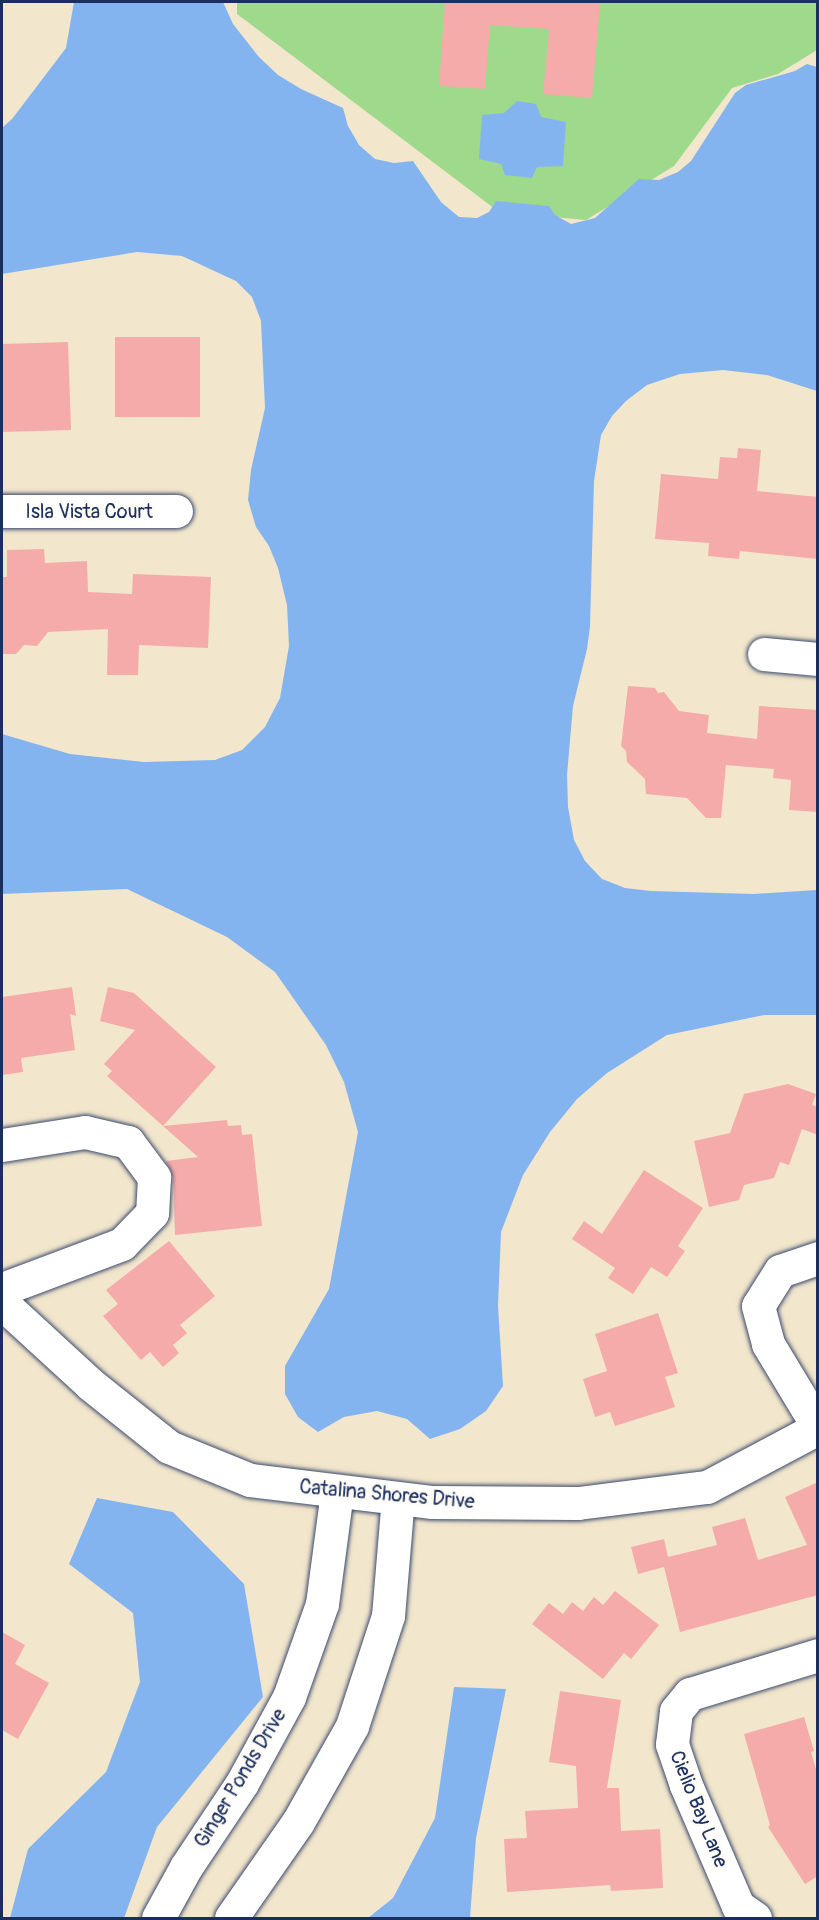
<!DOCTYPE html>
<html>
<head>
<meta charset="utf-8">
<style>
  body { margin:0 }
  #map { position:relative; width:819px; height:1920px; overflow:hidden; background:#f2e6cc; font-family:Pangolin,sans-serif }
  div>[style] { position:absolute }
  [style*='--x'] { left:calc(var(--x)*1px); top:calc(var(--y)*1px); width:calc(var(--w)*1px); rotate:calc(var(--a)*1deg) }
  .green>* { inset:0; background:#9ed98c }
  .water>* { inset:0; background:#84b4ef }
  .building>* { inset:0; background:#f5abaa }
  .roads { filter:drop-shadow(0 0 2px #3b4a6e) drop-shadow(0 0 2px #3b4a6e) }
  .minor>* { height:33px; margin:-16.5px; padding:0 16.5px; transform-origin:16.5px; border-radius:16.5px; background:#fff }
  span { translate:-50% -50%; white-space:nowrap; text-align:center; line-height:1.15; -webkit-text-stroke:6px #fdfcf7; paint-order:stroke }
  .street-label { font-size:20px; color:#1b2f5e }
  .frame { position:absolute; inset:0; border:3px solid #1b2f5e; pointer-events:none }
</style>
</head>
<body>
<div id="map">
  <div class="green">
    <div style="clip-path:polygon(237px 2px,817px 2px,817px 50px,778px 74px,732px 88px,674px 166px,586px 220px,499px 212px,237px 14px)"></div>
  </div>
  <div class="water">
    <div style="clip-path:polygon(74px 2px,223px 2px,233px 24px,259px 57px,278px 75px,301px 89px,343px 108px,348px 126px,359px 145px,375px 159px,394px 163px,413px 161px,441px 202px,459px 217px,477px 218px,489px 212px,496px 201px,549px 206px,555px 215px,571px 224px,595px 218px,639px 179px,659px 180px,678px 172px,691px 161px,735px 93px,746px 85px,795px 71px,807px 64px,817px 67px,817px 391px,767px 375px,723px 370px,680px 374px,647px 385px,626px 401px,612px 416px,601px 435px,594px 481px,590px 627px,587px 649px,573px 706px,567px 775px,568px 807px,574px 840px,585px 861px,602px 879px,625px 888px,651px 891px,754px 894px,817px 890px,817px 1015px,764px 1015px,667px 1035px,607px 1073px,577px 1099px,550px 1132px,523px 1175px,501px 1232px,498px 1306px,503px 1386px,486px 1411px,460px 1429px,430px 1439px,407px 1419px,377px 1411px,344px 1417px,318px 1432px,298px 1417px,285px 1394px,285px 1366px,329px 1289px,358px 1132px,344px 1082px,326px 1045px,275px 972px,227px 937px,127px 889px,2px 894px,2px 734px,70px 754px,144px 762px,215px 760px,242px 750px,265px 727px,280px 698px,289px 646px,287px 605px,278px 568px,269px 546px,256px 527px,248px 500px,251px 470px,265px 408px,261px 321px,252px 297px,236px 281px,182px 256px,137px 252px,2px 274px,2px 128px,12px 119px,66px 48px)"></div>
    <div style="clip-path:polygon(517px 101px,536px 104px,541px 117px,566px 122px,563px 166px,537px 167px,532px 178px,505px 175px,501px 164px,479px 159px,482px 115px,504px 113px)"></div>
    <div style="clip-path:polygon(97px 1498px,173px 1512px,244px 1584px,263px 1697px,157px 1827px,124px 1918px,10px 1918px,28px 1849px,106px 1772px,140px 1682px,133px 1613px,69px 1564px)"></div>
    <div style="clip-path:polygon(454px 1687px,506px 1689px,476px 1838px,470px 1918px,368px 1918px,393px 1898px,435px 1818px)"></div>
  </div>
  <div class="building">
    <div style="clip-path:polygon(445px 2px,600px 3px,592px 98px,543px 94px,549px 29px,490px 25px,485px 89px,439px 86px)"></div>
    <div style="clip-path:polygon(115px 337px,200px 337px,200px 417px,115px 417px)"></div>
    <div style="clip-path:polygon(68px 342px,71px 430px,2px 432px,2px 344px)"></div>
    <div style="clip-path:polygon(738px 448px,761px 450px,757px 491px,818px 497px,818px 559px,740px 551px,739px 559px,708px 556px,709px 543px,655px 539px,661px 474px,718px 479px,720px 457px,737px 458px)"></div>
    <div style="clip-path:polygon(44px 549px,45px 563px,87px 561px,88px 592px,132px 594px,133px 574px,211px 577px,208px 648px,139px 645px,138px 675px,107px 675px,108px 629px,48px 632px,37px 646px,24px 645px,16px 654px,2px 654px,2px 577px,7px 577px,7px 550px)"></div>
    <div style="clip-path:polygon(628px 686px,655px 688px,658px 693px,664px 692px,679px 711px,709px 715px,707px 733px,757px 739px,759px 706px,818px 710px,818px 812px,789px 810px,791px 780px,773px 778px,774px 769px,726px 765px,721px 818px,706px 818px,687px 798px,646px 794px,645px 779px,627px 762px,626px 751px,621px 746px)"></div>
    <div style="clip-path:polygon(72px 987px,76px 1016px,70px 1014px,75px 1050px,21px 1058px,23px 1072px,2px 1075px,2px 997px)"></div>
    <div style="clip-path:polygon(108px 987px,134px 993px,216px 1067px,163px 1126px,107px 1076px,112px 1071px,104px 1064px,135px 1030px,100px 1021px)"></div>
    <div style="clip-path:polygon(788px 1084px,816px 1094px,812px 1105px,818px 1107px,818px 1135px,802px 1129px,789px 1165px,780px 1162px,774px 1178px,744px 1185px,739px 1200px,709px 1207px,694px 1141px,730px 1133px,744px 1094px)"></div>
    <div style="clip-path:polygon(227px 1120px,228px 1126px,241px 1125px,242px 1135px,252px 1134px,262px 1226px,175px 1235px,173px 1177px,166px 1161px,198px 1157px,163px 1126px)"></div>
    <div style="clip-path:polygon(644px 1170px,703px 1208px,678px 1246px,685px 1251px,667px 1277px,651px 1267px,633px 1294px,608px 1278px,615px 1268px,572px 1239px,584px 1221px,602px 1234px)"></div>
    <div style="clip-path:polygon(169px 1241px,215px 1296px,180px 1325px,187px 1333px,173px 1345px,179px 1353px,163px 1367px,150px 1352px,141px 1360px,103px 1316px,118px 1304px,106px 1290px)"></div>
    <div style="clip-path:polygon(658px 1313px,678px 1373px,665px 1377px,675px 1407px,615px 1426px,610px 1412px,595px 1417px,583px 1379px,607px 1371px,595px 1334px)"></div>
    <div style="clip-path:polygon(818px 1482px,818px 1595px,680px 1632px,664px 1567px,638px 1574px,631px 1547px,664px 1539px,668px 1557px,717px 1545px,712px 1527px,745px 1518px,758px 1560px,807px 1545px,785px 1497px)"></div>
    <div style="clip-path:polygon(615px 1591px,659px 1625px,631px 1659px,624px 1653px,603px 1679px,532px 1624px,549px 1603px,563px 1614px,572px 1602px,583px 1611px,594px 1597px,603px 1605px)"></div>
    <div style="clip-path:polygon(2px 1632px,25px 1645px,15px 1664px,49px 1683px,18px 1739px,2px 1730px)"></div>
    <div style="clip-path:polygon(560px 1691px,621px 1700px,607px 1788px,619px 1788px,621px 1831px,660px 1829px,663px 1888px,611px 1891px,610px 1885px,507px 1892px,504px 1839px,527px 1838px,525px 1811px,578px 1808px,576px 1766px,549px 1762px)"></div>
    <div style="clip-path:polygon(804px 1717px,814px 1751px,811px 1752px,818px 1776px,818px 1876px,805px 1884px,768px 1827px,770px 1825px,744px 1734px)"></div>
  </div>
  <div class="roads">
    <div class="minor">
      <div style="--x:2;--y:511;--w:174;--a:0"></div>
      <div style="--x:764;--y:654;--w:54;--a:5.3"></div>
      <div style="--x:2;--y:1145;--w:84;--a:-8.9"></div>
      <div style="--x:85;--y:1132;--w:44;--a:13.1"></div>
      <div style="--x:128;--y:1142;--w:44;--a:53.4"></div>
      <div style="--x:154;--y:1177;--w:36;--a:93"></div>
      <div style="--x:152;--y:1213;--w:43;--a:134.1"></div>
      <div style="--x:122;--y:1244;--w:128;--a:159.4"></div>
      <div style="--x:818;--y:1258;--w:40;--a:161.1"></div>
      <div style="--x:780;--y:1271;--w:41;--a:122.2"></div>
      <div style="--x:758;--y:1306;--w:39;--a:75"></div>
      <div style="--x:768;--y:1344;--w:97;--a:58.9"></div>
      <div style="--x:2;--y:1303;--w:120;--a:42.6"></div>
      <div style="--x:90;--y:1384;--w:101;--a:38.6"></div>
      <div style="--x:169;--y:1447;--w:87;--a:22.2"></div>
      <div style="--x:250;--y:1480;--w:184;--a:6.9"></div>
      <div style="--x:433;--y:1502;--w:145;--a:0.4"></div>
      <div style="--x:578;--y:1503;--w:130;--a:-7.1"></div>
      <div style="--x:707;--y:1487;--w:126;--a:-28"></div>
      <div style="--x:158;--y:1918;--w:58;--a:-61.2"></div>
      <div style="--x:186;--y:1867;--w:101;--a:-56.3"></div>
      <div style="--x:242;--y:1783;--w:98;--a:-61.3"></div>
      <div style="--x:289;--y:1697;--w:99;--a:-70.5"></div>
      <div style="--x:322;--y:1604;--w:113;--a:-82.4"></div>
      <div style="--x:231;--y:1918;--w:117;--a:-55.1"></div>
      <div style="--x:298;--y:1822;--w:110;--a:-60.6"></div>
      <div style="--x:352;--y:1726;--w:116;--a:-71.9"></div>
      <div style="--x:388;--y:1616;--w:118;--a:-85.2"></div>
      <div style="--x:755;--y:1918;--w:21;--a:-145"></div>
      <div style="--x:738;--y:1906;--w:132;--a:-113.3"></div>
      <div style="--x:686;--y:1785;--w:43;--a:-108.9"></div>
      <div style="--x:672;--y:1744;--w:33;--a:-83"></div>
      <div style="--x:676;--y:1711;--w:22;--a:-51"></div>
      <div style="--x:690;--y:1694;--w:134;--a:-16.9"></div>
    </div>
  </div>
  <div class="street-label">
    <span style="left:89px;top:511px">Isla Vista Court</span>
    <span style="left:387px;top:1494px;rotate:5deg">Catalina Shores Drive</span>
    <span style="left:240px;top:1778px;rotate:-59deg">Ginger Ponds Drive</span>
    <span style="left:699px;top:1809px;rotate:68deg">Cielio Bay Lane</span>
  </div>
  <div class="frame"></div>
</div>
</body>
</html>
